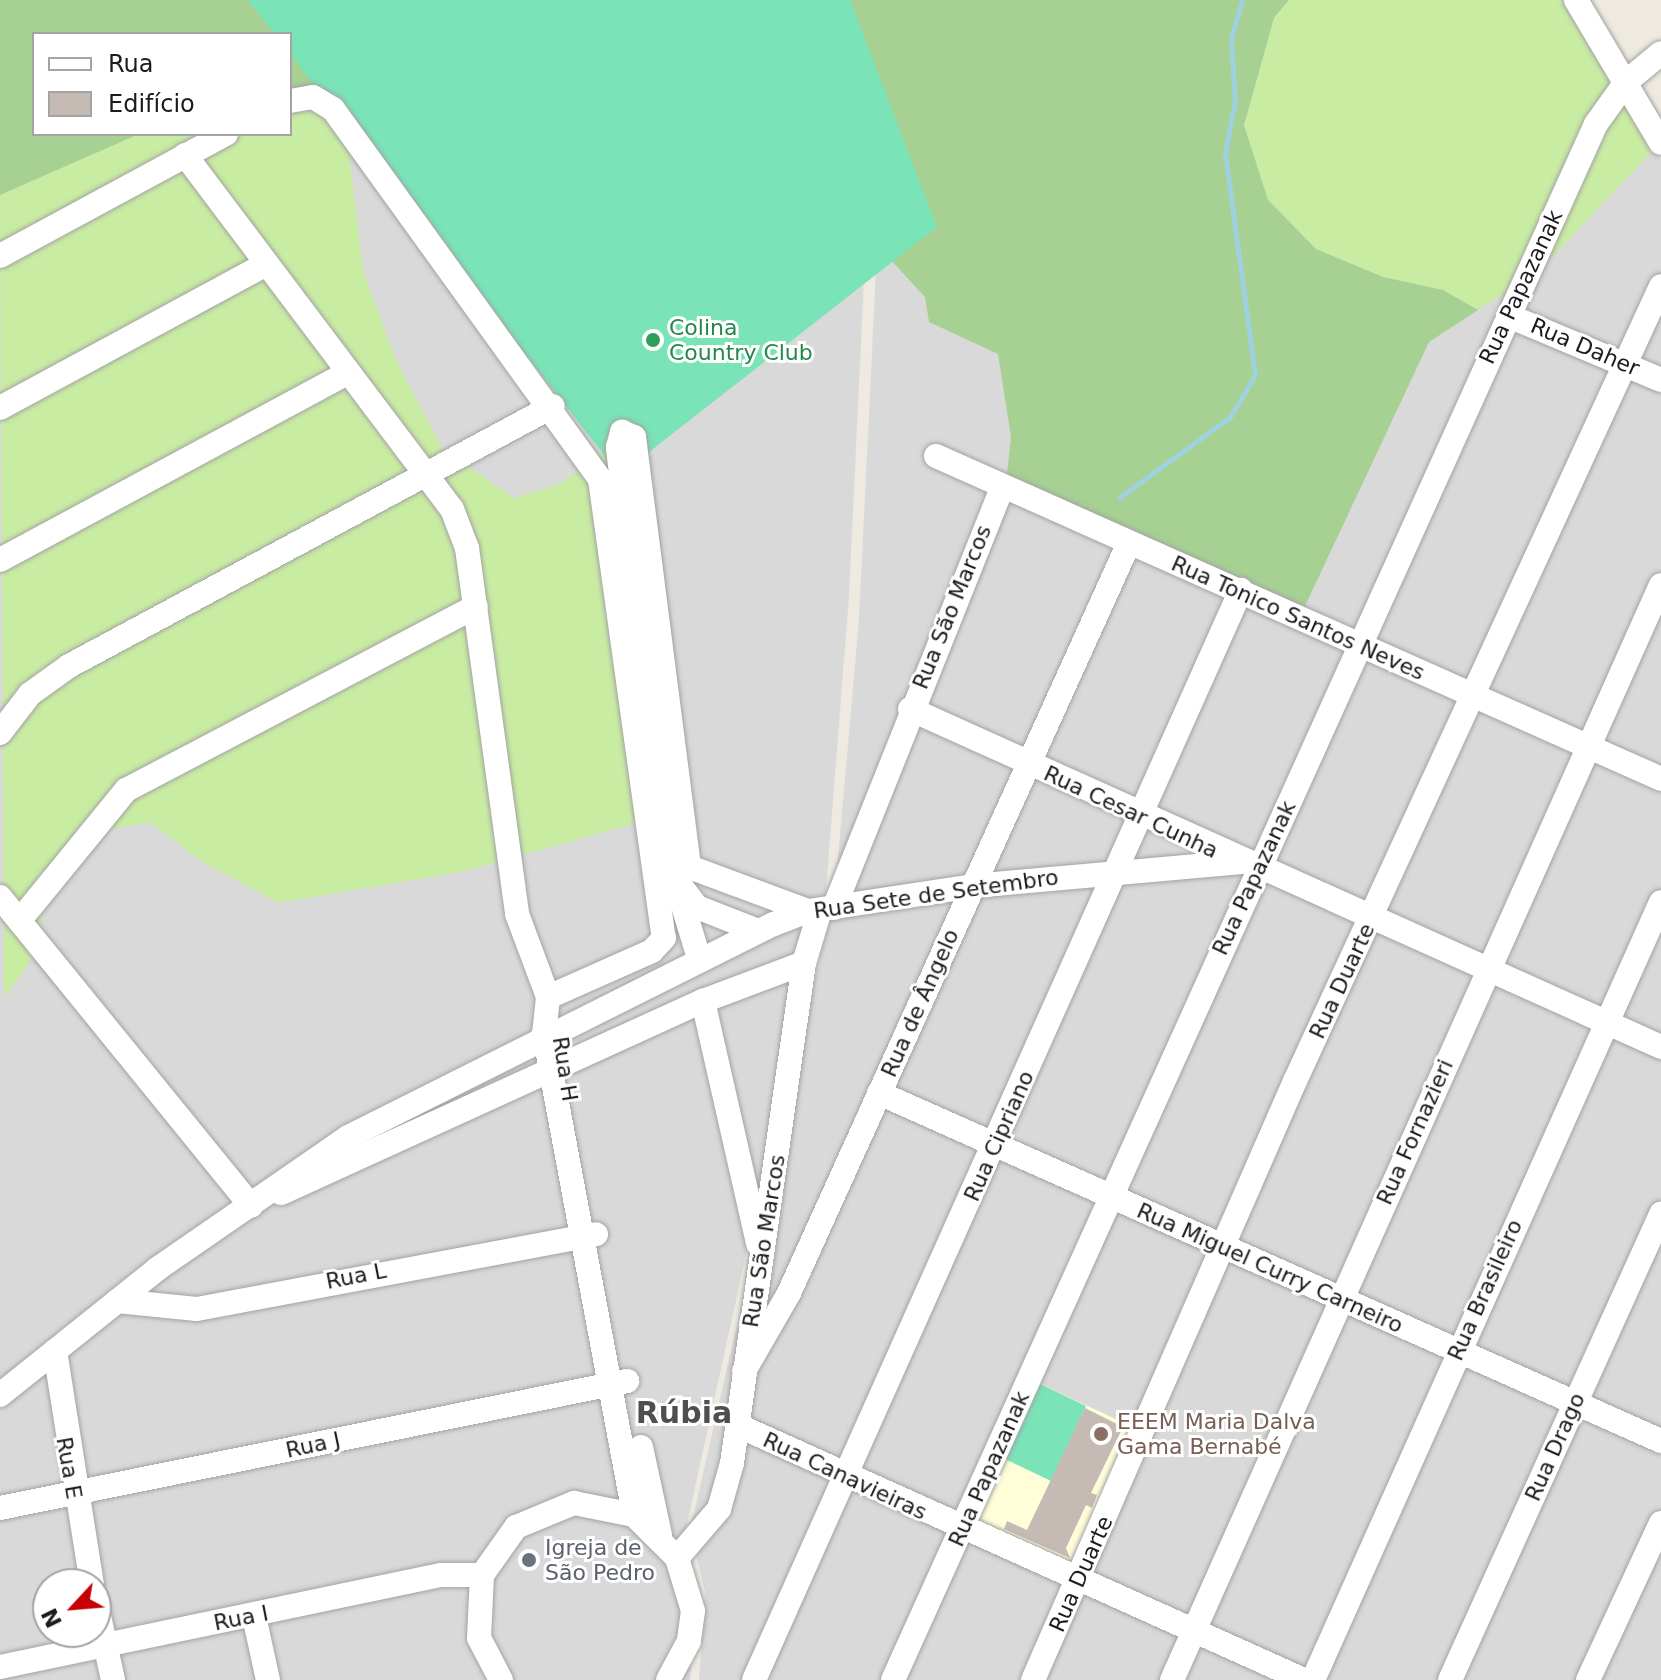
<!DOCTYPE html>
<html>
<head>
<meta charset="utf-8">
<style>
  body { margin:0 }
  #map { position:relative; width:1661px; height:1680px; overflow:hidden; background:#eeeae1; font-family:"DejaVu Sans",sans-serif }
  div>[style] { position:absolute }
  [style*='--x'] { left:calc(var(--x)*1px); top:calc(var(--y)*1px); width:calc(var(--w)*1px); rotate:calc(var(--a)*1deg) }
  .residential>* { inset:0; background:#dad9d9 }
  .education>* { inset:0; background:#fffed9 }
  .grass>* { inset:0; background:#c9eca3 }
  .forest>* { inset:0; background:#a7d093 }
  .pitch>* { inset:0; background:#7ae3b8 }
  .stream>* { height:5px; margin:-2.5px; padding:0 2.5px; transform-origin:2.5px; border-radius:2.5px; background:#9fd2df }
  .building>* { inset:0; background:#c6bbb4 }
  .roads { filter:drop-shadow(0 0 2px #a3a3a3) drop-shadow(0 0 2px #a3a3a3) }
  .minor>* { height:24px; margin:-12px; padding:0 12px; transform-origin:12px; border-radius:12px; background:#fff }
  .dots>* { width:22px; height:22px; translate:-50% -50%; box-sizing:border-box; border:4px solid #fff; border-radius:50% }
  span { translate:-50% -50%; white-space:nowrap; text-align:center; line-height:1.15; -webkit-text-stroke:6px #fff; paint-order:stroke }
  .street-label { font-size:22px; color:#1c1c1c }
  .leisure-label { font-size:22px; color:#27864d }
  .left { translate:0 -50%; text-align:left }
  .education-label { font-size:22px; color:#785e54 }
  .worship-label { font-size:22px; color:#5b616d }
  .district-label { font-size:30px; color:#4f4f4f; font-weight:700 }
  .legend { position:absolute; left:32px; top:32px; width:260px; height:104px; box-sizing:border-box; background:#fff; border:2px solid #a4a4a4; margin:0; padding:10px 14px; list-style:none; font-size:24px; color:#1c1c1c }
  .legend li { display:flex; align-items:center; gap:16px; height:40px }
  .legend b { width:40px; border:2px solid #a4a4a4 }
  .north { position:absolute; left:32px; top:1568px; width:80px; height:80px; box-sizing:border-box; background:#fff; border:2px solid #a4a4a4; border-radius:50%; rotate:244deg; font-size:22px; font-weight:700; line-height:32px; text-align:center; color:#1c1c1c }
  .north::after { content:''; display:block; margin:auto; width:28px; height:36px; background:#c80005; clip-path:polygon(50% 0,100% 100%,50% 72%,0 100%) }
</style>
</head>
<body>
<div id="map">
  <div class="residential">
    <div style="clip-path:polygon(evenodd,16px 0,851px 0,870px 151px,849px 596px,826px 890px,685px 1533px,698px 1588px,690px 1680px,0 1680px,0 11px,16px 0,34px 34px,290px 34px,290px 134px,34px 134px,34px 34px,16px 0,48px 1584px,96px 1584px,96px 1632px,48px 1632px,48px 1584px)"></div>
    <div style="clip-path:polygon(1330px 0,1598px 67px,1661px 160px,1661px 1680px,699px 1680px,705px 1591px,690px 1531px,835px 893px,859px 619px,882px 147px)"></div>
  </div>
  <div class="education">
    <div style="clip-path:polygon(1040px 1384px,1133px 1427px,1069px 1566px,976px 1523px)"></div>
  </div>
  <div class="grass">
    <div style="clip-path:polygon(1289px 0,1573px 0,1655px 148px,1540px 270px,1478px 310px,1443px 290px,1383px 277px,1316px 249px,1268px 200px,1244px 125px,1274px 18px)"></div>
    <div style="clip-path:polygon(325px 91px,349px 152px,363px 271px,397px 362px,442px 448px,514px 498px,560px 484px,614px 445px,651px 819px,466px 871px,279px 903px,204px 863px,151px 823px,102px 830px,43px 914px,28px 965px,4px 997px,0 195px,139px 134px,290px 134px,290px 94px)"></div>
  </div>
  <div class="forest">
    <div style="clip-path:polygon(0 0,454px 0,414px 64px,290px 94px,290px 34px,34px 34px,34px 134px,139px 134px,0 195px)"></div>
    <div style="clip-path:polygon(826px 0,1289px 0,1274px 18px,1244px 125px,1268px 200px,1316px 249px,1383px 277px,1443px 290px,1478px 310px,1429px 342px,1298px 621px,1004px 500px,1011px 437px,998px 354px,929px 322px,925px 297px,888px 257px)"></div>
  </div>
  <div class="pitch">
    <div style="clip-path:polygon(248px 0,850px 0,937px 227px,649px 452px,700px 858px,660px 853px,608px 460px,290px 54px,290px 34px,275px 34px)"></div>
    <div style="clip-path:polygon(1040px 1384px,1086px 1406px,1051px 1481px,1005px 1459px)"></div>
  </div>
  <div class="stream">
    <div style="--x:1120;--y:497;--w:136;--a:-36"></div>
    <div style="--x:1230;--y:417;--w:49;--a:-59.2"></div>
    <div style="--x:1255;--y:375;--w:223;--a:-97.7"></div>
    <div style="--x:1225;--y:154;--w:55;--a:-79.5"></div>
    <div style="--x:1235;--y:100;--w:61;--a:-93.8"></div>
    <div style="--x:1231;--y:39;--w:41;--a:-74.2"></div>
  </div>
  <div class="building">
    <div style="clip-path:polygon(1085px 1408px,1123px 1427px,1091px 1493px,1097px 1495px,1092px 1508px,1086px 1505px,1066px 1548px,1070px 1558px,1004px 1529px,1007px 1521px,1027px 1530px)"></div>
  </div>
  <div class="roads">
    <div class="minor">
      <div style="--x:1576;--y:0;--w:166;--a:59.3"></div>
      <div style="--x:290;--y:101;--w:23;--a:-10"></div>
      <div style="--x:313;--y:97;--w:23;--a:31"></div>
      <div style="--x:333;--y:109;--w:456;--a:54.2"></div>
      <div style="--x:600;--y:479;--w:463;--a:82.1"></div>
      <div style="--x:664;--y:938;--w:18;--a:133"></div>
      <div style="--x:652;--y:951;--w:114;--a:156.1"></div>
      <div style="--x:185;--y:155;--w:443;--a:53"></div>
      <div style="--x:452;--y:509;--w:42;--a:69"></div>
      <div style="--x:467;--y:548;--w:369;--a:82.2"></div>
      <div style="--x:517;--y:914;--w:89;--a:69.5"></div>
      <div style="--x:548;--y:997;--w:36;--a:96"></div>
      <div style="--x:544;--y:1033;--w:490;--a:79.4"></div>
      <div style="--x:0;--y:256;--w:257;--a:-28.4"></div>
      <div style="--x:1509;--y:316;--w:165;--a:22.8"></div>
      <div style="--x:0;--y:408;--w:302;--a:-28.4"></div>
      <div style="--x:936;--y:456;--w:794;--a:24.01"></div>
      <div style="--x:0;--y:560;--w:395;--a:-28.3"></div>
      <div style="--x:910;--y:709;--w:824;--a:24.23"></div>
      <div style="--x:0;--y:733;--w:49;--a:-52.4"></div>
      <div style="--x:30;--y:694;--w:48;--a:-35.7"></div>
      <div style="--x:69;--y:666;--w:549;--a:-28.24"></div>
      <div style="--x:678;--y:889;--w:72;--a:73.1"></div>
      <div style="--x:0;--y:897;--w:398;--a:50.9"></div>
      <div style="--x:834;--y:908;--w:453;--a:-68.2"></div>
      <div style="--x:20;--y:920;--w:168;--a:-50.8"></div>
      <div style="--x:126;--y:790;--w:395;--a:-27.7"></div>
      <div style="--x:758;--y:931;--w:66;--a:-158.5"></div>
      <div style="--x:697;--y:907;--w:44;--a:-127.6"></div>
      <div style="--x:670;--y:872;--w:428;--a:-97"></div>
      <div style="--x:618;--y:447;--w:16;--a:-75"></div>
      <div style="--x:622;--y:432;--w:13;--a:23"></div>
      <div style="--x:634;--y:437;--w:434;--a:82.7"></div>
      <div style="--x:689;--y:867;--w:127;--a:20.3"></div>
      <div style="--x:703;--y:1001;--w:249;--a:77.2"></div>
      <div style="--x:879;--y:1093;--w:856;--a:23.99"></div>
      <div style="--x:281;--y:1193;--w:464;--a:-24.5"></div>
      <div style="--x:703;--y:1001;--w:108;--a:-20.6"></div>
      <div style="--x:117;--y:1301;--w:80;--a:5.7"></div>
      <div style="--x:197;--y:1309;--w:406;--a:-10.6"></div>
      <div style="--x:55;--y:1351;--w:236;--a:81"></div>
      <div style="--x:744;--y:1371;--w:90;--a:-60"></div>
      <div style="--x:789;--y:1293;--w:821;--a:-65.62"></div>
      <div style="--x:0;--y:1395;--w:201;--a:-38.7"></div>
      <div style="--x:157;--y:1269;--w:232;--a:-34.6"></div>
      <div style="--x:348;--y:1137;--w:476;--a:-26.6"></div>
      <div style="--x:774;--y:924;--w:36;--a:-21"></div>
      <div style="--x:808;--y:911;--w:167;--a:-8.6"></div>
      <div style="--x:973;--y:886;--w:269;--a:-5.1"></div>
      <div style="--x:739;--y:1426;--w:619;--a:24.21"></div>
      <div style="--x:641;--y:1447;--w:90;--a:77.8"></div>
      <div style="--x:0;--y:1508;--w:640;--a:-11.45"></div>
      <div style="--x:677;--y:1558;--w:65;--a:-49.4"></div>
      <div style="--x:719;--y:1509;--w:48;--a:-74.2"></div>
      <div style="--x:732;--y:1463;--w:505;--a:-81.81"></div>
      <div style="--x:804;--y:963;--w:55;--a:-73.2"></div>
      <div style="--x:96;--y:1602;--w:80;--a:77.7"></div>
      <div style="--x:254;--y:1616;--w:66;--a:77.7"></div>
      <div style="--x:0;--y:1667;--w:450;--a:-11.8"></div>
      <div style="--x:441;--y:1575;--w:41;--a:0"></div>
      <div style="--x:501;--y:1680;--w:47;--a:-117.6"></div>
      <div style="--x:479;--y:1638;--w:63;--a:-87.3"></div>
      <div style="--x:482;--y:1575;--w:59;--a:-54.7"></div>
      <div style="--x:516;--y:1527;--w:63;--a:-22.5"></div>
      <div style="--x:574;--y:1503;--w:61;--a:11.3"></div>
      <div style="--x:634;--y:1515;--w:61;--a:45"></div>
      <div style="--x:677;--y:1558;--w:55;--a:73.2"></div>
      <div style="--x:693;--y:1611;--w:30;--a:98"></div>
      <div style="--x:689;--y:1641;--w:44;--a:118.3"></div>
      <div style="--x:754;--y:1680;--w:1194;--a:-65.93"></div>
      <div style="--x:893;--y:1680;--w:1707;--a:-65.69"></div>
      <div style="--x:1596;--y:124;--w:52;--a:-54.5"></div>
      <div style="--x:1626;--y:82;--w:45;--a:-39.6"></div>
      <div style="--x:1033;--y:1680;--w:654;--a:-66.38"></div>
      <div style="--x:1295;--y:1081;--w:875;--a:-65.28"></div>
      <div style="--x:1172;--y:1680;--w:1199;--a:-65.94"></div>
      <div style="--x:1313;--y:1680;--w:852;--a:-65.9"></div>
      <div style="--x:1450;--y:1680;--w:512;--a:-65.64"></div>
      <div style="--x:1588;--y:1680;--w:173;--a:-65.1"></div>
    </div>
  </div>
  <div class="dots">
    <div style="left:653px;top:340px;background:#2e9e5b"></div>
    <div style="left:1101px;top:1434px;background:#8d6e63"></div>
    <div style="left:529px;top:1560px;background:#6b7280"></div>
  </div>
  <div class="street-label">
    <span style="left:1521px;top:287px;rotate:-65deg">Rua Papazanak</span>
    <span style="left:1585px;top:347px;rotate:23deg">Rua Daher</span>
    <span style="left:952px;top:607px;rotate:-68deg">Rua São Marcos</span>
    <span style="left:1298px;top:618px;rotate:24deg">Rua Tonico Santos Neves</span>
    <span style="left:1131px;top:812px;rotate:25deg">Rua Cesar Cunha</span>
    <span style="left:1254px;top:878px;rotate:-65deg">Rua Papazanak</span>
    <span style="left:936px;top:894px;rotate:-8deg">Rua Sete de Setembro</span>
    <span style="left:1342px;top:981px;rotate:-65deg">Rua Duarte</span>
    <span style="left:920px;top:1003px;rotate:-66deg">Rua de Ângelo</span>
    <span style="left:565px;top:1069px;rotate:81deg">Rua H</span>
    <span style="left:1415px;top:1132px;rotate:-66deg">Rua Fornazieri</span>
    <span style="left:999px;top:1136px;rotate:-66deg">Rua Cipriano</span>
    <span style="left:764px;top:1241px;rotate:-81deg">Rua São Marcos</span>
    <span style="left:1270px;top:1268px;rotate:24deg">Rua Miguel Curry Carneiro</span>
    <span style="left:356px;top:1276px;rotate:-11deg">Rua L</span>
    <span style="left:1485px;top:1290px;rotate:-66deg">Rua Brasileiro</span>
    <span style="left:313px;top:1445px;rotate:-12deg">Rua J</span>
    <span style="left:1555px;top:1447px;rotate:-66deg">Rua Drago</span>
    <span style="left:69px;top:1468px;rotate:80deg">Rua E</span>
    <span style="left:989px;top:1469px;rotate:-66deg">Rua Papazanak</span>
    <span style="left:845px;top:1476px;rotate:25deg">Rua Canavieiras</span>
    <span style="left:1081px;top:1574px;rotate:-66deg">Rua Duarte</span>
    <span style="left:241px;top:1618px;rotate:-11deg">Rua I</span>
  </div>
  <div class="leisure-label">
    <span class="left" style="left:669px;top:340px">Colina<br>Country Club</span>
  </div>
  <div class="education-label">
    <span class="left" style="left:1117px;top:1434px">EEEM Maria Dalva<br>Gama Bernabé</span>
  </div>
  <div class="worship-label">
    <span class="left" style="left:545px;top:1560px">Igreja de<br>São Pedro</span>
  </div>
  <div class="district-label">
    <span style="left:684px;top:1413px">Rúbia</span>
  </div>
  <ul class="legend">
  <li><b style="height:10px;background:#fff"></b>Rua</li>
  <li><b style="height:22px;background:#c6bbb4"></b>Edifício</li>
  </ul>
  <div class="north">N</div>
</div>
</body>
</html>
